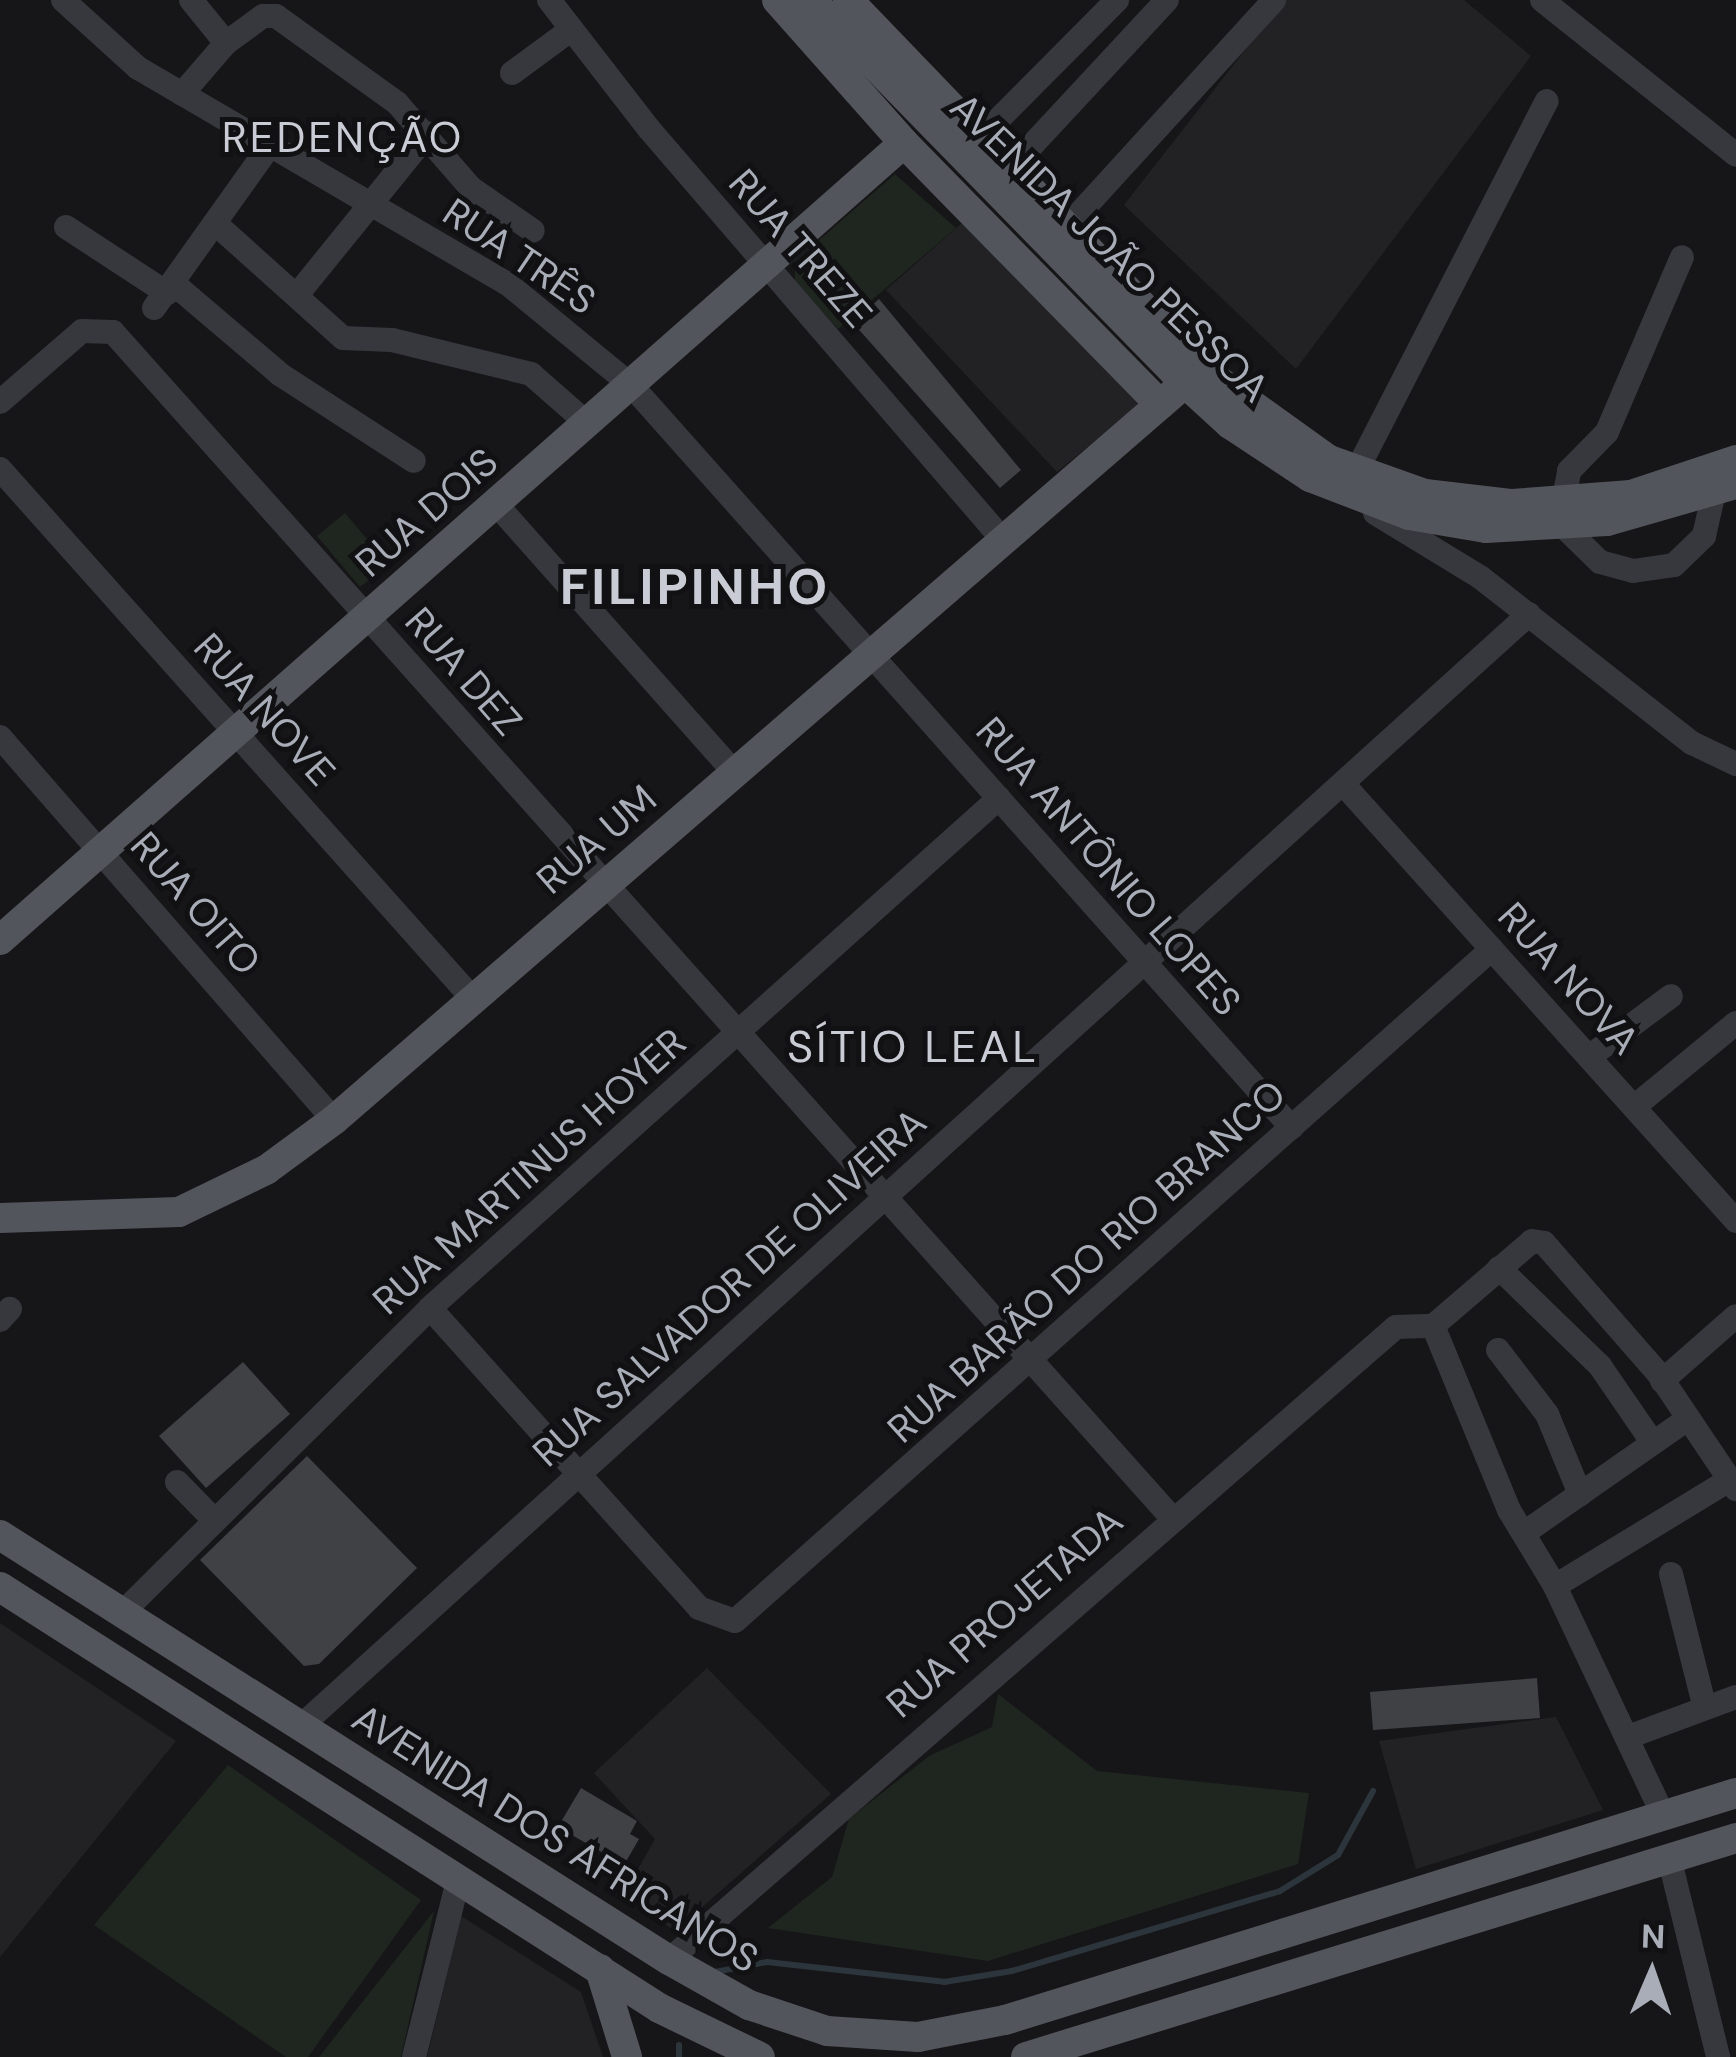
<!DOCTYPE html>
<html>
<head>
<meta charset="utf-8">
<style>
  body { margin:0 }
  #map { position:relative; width:1736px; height:2057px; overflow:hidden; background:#161618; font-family:"DM Sans",sans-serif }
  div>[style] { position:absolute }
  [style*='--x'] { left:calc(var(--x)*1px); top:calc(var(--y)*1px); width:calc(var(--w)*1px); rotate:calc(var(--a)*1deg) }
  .built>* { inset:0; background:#222225 }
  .green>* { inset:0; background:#1e261f }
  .stream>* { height:6px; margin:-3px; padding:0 3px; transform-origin:3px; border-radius:3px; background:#2c353c }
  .building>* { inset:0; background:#404145 }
  .minor>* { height:24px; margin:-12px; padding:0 12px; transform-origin:12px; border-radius:12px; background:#37383d }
  .major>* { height:30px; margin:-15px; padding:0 15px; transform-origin:15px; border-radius:15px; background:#53555c }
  span { translate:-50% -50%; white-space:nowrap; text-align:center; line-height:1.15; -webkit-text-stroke:10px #111113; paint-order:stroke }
  .street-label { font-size:39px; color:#a8adb8 }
  .neighbourhood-label { font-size:42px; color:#c9ccd4; letter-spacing:3px }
  .quarter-label { font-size:45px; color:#c9ccd4; letter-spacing:3px }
  .district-label { font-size:51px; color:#c9ccd4; font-weight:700; letter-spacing:3px }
  .north { position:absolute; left:1592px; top:1913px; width:120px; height:120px; -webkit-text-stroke:9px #111113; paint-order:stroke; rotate:2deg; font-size:33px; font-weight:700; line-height:48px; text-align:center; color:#a8adb8 }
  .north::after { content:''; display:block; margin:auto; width:42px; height:54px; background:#a8adb8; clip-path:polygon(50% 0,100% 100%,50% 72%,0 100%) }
</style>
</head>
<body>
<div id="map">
  <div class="built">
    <div style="clip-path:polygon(1284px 0,1464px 0,1531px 56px,1296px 369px,1124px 205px)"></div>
    <div style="clip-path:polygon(963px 222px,1141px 404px,1057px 472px,886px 290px)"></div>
    <div style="clip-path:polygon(0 1623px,176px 1741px,0 1957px)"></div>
    <div style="clip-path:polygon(707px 1668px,831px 1794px,675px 1931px,624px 1894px,655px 1839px,594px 1773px)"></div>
    <div style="clip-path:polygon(1556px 1717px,1603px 1810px,1416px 1869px,1379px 1741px)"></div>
    <div style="clip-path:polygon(461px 1916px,581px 1992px,603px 2057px,427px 2057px)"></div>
  </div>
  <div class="green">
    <div style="clip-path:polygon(895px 174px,956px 228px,838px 329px,795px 283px,795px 261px)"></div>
    <div style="clip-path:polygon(345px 513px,388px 564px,360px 587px,317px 536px)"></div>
    <div style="clip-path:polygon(998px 1694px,1097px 1771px,1309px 1793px,1298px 1864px,988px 1961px,768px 1928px,832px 1877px,849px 1819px,929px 1756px,992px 1727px)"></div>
    <div style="clip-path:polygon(228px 1765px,421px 1900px,308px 2057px,286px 2057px,94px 1925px)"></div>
    <div style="clip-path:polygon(434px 1911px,401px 2057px,319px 2057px)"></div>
  </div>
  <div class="stream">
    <div style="--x:715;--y:1972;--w:53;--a:-10.9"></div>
    <div style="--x:767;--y:1962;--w:178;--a:6.4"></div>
    <div style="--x:944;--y:1982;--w:69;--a:-9.2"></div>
    <div style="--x:1012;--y:1971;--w:280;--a:-16.6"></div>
    <div style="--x:1280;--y:1891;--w:68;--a:-31.8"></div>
    <div style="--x:1338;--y:1855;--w:73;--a:-61.3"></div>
    <div style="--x:679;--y:2057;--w:12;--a:-90"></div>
  </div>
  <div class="building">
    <div style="clip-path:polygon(879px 299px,1021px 470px,1000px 488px,853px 323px)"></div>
    <div style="clip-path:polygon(243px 1362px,290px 1414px,206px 1488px,159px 1436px)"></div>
    <div style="clip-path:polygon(307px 1456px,417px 1568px,319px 1664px,304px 1666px,200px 1560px)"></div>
    <div style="clip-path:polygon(1537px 1678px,1540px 1718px,1373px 1730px,1370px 1692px)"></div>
    <div style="clip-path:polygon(581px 1788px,637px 1821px,630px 1834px,639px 1839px,624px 1865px,558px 1827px)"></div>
  </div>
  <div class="minor">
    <div style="--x:63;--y:0;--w:101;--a:42.2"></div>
    <div style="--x:138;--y:68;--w:428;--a:30.3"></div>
    <div style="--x:508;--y:284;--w:159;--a:39.4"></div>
    <div style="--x:631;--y:385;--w:994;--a:48.34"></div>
    <div style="--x:191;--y:0;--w:55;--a:50.9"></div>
    <div style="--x:549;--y:0;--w:163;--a:52.2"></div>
    <div style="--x:649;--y:129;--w:542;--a:49.26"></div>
    <div style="--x:1542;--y:0;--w:248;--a:38.6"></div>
    <div style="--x:512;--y:73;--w:74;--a:-36.3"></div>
    <div style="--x:182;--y:94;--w:67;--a:-49.2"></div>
    <div style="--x:226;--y:43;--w:46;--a:-36.1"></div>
    <div style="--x:263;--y:16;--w:13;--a:0"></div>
    <div style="--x:276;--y:16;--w:149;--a:35.7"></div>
    <div style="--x:397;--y:103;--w:113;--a:49"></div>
    <div style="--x:471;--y:188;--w:75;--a:34.7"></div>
    <div style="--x:979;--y:139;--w:196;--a:-45.2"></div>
    <div style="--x:1009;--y:170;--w:232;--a:-47.1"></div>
    <div style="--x:217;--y:225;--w:169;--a:41.9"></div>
    <div style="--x:343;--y:338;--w:49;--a:2.3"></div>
    <div style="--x:392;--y:340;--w:143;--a:13.7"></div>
    <div style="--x:531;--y:374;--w:74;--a:41.2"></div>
    <div style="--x:66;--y:227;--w:121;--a:33.2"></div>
    <div style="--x:1066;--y:228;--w:309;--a:-47.6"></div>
    <div style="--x:174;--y:284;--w:140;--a:40.4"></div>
    <div style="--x:281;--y:375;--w:158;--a:32.9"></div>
    <div style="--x:297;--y:295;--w:208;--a:-51"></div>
    <div style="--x:154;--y:308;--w:198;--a:-54.5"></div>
    <div style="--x:0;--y:402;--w:108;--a:-40.9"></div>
    <div style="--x:82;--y:331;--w:31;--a:2"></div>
    <div style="--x:113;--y:332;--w:1589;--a:48.24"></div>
    <div style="--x:0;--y:469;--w:710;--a:48.25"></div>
    <div style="--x:1356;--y:472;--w:417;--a:-62.8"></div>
    <div style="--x:1563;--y:503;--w:33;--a:-79"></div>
    <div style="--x:1569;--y:471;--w:54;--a:-45.7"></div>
    <div style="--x:1607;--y:432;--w:190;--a:-66.8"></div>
    <div style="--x:496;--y:504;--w:360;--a:48.4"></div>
    <div style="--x:1375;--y:513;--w:123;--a:31.4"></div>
    <div style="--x:1480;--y:577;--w:269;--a:38.1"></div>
    <div style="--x:1692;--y:743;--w:49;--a:25.5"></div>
    <div style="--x:1564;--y:527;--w:50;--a:44.2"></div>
    <div style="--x:1600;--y:562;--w:34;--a:15"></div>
    <div style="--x:1633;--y:571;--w:41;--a:-8.3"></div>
    <div style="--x:1674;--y:565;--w:42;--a:-44"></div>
    <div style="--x:1704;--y:536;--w:45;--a:-77.2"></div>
    <div style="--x:0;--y:737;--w:508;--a:48.91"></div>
    <div style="--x:1345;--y:786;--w:585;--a:48.05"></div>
    <div style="--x:1589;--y:1057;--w:102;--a:-36.6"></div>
    <div style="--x:1634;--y:1107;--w:132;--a:-39.5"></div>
    <div style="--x:1499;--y:1268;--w:141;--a:44.1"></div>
    <div style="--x:1600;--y:1366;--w:93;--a:55.5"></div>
    <div style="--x:430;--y:1308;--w:403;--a:48.1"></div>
    <div style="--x:699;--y:1608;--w:38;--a:20"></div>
    <div style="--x:735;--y:1621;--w:1012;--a:-41.6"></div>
    <div style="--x:0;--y:1320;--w:15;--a:-48"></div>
    <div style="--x:1498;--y:1350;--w:81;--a:52.6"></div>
    <div style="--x:1547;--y:1414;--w:87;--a:67.6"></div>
    <div style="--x:1662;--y:1381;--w:98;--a:-41.3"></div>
    <div style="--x:177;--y:1482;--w:54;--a:45.7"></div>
    <div style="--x:1527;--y:1531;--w:194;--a:-34.9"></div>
    <div style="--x:1671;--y:1574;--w:138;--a:75.8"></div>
    <div style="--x:1555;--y:1586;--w:204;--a:-31.3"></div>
    <div style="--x:122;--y:1613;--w:433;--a:-44.7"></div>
    <div style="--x:430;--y:1308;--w:764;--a:-41.87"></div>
    <div style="--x:300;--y:1727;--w:1658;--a:-42.16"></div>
    <div style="--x:1628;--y:1737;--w:115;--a:-20.3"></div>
    <div style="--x:1664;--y:1817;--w:255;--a:-115.3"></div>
    <div style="--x:1555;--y:1586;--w:89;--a:-121.2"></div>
    <div style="--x:1509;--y:1510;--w:199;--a:-112.4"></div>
    <div style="--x:1433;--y:1326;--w:130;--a:-40.6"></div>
    <div style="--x:1532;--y:1241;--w:12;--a:9"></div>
    <div style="--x:1544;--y:1243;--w:173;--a:48.8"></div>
    <div style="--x:1658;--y:1373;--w:140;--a:56.1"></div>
    <div style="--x:1670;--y:1861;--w:202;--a:76.2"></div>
    <div style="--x:669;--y:1960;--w:964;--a:-41.05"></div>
    <div style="--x:1396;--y:1327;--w:37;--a:-2"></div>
    <div style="--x:414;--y:2057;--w:182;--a:-76"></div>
  </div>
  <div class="major">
    <div style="--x:777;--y:0;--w:191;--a:48.4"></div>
    <div style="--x:904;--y:143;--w:366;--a:45.6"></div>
    <div style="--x:811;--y:0;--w:535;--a:45.68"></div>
    <div style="--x:1185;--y:383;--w:61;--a:42.3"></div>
    <div style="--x:1230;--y:424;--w:96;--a:33.5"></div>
    <div style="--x:1310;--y:477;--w:106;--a:21"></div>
    <div style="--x:1409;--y:515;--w:78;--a:9.6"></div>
    <div style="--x:1486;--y:528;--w:121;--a:-3.3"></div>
    <div style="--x:1607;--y:521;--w:134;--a:-16"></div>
    <div style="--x:848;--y:0;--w:516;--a:46.1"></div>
    <div style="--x:1206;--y:372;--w:151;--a:35.6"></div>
    <div style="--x:1329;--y:460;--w:102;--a:19.5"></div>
    <div style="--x:1425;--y:494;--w:88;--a:6.6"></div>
    <div style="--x:1512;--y:504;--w:119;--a:-4.3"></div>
    <div style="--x:1631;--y:495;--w:111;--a:-18.4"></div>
    <div style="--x:0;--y:940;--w:1205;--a:-41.4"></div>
    <div style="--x:0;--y:1218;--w:179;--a:-1.9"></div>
    <div style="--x:179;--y:1212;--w:97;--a:-25.8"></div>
    <div style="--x:266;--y:1170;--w:84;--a:-36.3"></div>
    <div style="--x:334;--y:1120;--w:1126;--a:-40.89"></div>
    <div style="--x:0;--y:1535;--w:793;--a:32.43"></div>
    <div style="--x:669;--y:1960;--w:92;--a:29.4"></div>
    <div style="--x:749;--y:2005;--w:82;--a:18.4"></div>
    <div style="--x:827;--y:2031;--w:91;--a:3.8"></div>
    <div style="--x:918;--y:2037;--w:89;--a:-11.1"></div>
    <div style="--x:1005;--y:2020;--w:765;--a:-17.25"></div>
    <div style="--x:0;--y:1587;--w:782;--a:32.57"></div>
    <div style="--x:659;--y:2008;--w:112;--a:25.9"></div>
    <div style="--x:600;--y:1969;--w:92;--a:72.9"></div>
    <div style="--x:1026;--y:2057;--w:743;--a:-17.14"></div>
  </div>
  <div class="street-label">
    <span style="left:1109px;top:248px;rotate:44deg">AVENIDA JOÃO PESSOA</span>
    <span style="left:800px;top:249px;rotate:49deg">RUA TREZE</span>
    <span style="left:519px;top:257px;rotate:34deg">RUA TRÊS</span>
    <span style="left:427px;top:513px;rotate:-41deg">RUA DOIS</span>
    <span style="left:463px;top:672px;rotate:49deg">RUA DEZ</span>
    <span style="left:264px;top:710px;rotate:48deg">RUA NOVE</span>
    <span style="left:597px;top:840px;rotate:-41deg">RUA UM</span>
    <span style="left:1108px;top:867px;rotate:49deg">RUA ANTÔNIO LOPES</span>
    <span style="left:195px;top:904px;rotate:49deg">RUA OITO</span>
    <span style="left:1568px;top:979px;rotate:48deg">RUA NOVA</span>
    <span style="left:530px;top:1172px;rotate:-42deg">RUA MARTINUS HOYER</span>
    <span style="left:1087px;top:1262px;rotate:-42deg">RUA BARÃO DO RIO BRANCO</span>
    <span style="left:730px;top:1288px;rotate:-42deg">RUA SALVADOR DE OLIVEIRA</span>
    <span style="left:1005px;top:1613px;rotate:-41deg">RUA PROJETADA</span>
    <span style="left:555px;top:1839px;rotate:32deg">AVENIDA DOS AFRICANOS</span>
  </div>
  <div class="neighbourhood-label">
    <span style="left:343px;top:138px">REDENÇÃO</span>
  </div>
  <div class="quarter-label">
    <span style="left:913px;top:1047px">SÍTIO LEAL</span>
  </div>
  <div class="district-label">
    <span style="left:695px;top:587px">FILIPINHO</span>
  </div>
  <div class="north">N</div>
</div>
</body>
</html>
